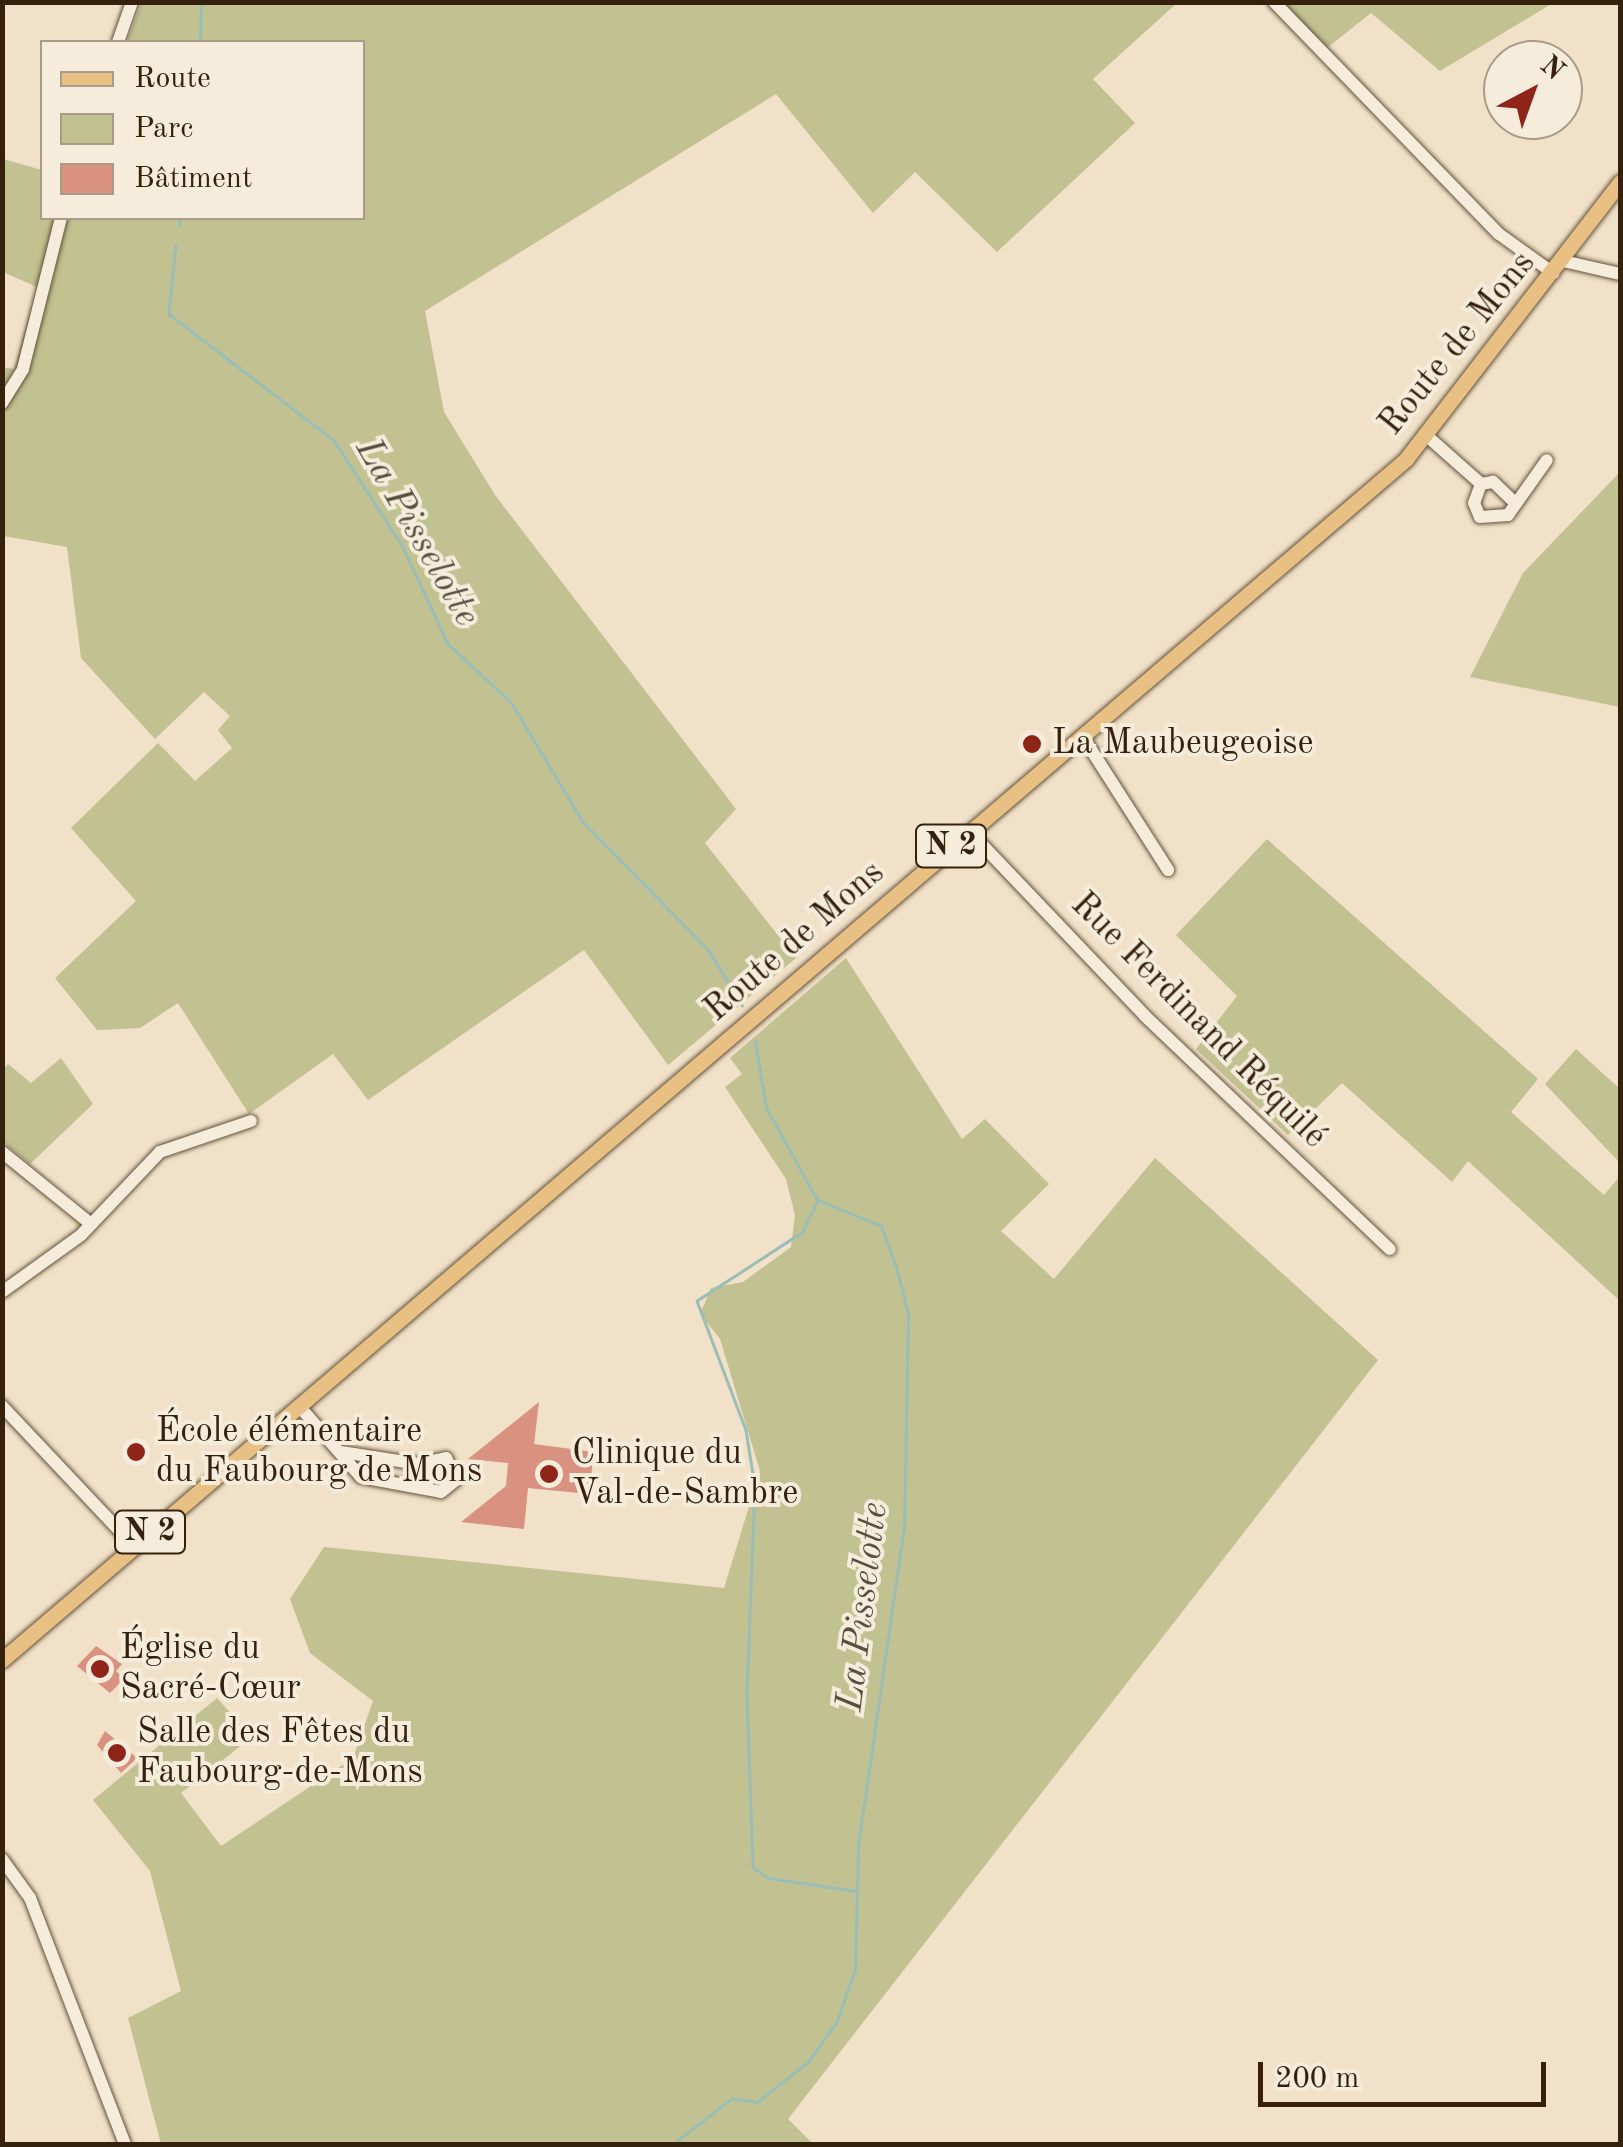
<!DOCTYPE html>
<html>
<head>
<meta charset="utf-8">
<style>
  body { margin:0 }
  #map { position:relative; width:1623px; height:2147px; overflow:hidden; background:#f0e1c8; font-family:"Old Standard TT",serif }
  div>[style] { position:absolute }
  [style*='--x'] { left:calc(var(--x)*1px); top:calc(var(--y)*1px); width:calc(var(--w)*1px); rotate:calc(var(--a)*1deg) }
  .green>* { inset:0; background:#c1c191 }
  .stream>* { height:2.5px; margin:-1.25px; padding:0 1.25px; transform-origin:1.25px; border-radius:1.25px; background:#9abeb6 }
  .building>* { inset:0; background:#d99180 }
  .roads { filter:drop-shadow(0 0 2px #64523b) drop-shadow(0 0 2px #64523b) }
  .minor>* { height:12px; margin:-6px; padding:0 6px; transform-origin:6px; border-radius:6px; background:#f5ecdb }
  .major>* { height:15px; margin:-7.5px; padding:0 7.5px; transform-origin:7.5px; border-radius:7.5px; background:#e8c084 }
  .dots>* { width:28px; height:28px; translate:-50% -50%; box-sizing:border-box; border:5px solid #f5ecdb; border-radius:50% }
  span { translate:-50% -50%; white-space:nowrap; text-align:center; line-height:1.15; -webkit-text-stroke:8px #f5ecdb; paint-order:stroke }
  .shield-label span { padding:2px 8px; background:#f5ecdb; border:2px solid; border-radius:8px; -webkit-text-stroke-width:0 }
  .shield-label { font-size:32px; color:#36220c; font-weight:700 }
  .street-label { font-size:35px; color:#36220c }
  .poi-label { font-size:35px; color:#36220c }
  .left { translate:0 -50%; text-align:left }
  .water-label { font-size:38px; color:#54513f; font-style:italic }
  .frame { position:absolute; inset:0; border:5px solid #36220c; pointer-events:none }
  .legend { position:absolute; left:40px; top:40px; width:325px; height:180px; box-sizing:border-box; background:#f5ecdb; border:2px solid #a99b88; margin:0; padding:12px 18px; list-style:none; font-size:30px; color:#36220c }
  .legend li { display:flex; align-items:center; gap:20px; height:50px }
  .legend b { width:50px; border:2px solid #a99b88 }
  .north { position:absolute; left:1483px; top:40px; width:100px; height:100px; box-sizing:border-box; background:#f5ecdb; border:2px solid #a99b88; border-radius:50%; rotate:41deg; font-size:28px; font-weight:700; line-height:40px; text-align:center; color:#36220c }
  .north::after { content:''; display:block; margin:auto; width:35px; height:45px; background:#8f2418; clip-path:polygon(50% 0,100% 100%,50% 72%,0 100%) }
  .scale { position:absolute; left:1258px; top:2062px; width:288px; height:45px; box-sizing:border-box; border:5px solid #36220c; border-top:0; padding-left:12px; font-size:30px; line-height:35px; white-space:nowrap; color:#36220c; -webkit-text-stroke:8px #f5ecdb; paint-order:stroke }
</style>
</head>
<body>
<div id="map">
  <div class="green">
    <div style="clip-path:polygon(141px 3px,1177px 3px,1093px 79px,1135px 123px,997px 252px,915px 172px,873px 213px,776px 94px,425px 311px,444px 412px,495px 495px,736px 809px,705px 843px,796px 958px,668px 1065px,584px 950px,368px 1100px,333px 1054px,249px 1114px,178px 1003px,140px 1028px,97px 1030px,55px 978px,136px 901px,71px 828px,158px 743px,195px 781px,232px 748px,218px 730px,230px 716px,204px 692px,155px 739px,81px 658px,67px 547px,3px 536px,2px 367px,14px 369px,37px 287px,3px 272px,3px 159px,42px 170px,42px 218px,362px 218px,362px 42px,127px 42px)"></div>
    <div style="clip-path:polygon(1284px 3px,1553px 3px,1440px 71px,1371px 13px,1327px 48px)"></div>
    <div style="clip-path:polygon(1620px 472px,1620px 707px,1470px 677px,1523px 573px)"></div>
    <div style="clip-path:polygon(1267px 839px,1538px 1079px,1511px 1112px,1604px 1195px,1620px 1176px,1620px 1301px,1468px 1161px,1452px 1182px,1342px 1083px,1288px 1135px,1196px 1049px,1237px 996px,1176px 935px)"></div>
    <div style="clip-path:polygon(846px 958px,962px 1139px,985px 1119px,1049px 1184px,1001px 1231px,1054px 1279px,1155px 1158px,1378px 1360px,788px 2119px,813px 2144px,161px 2144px,128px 2018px,181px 1991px,150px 1871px,93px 1800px,217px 1698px,252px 1737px,181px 1793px,221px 1846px,353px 1758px,373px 1701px,310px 1653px,290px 1599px,324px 1547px,724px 1588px,760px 1471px,720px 1339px,700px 1314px,711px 1288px,743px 1282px,791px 1247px,795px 1215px,786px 1179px,725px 1087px,742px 1074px,730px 1058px)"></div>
    <div style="clip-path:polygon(1576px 1049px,1620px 1089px,1620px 1163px,1545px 1084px)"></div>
    <div style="clip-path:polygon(61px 1058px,93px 1104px,30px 1164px,3px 1142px,3px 1070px,8px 1064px,31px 1083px)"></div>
  </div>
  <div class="stream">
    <div style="--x:200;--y:42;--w:40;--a:-88.6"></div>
    <div style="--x:179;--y:226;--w:8;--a:-83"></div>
    <div style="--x:176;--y:245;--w:69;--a:95.8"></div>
    <div style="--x:169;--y:314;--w:208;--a:37.4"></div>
    <div style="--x:334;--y:440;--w:127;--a:57.2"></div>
    <div style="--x:403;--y:547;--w:107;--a:65.1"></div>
    <div style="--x:448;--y:644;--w:86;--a:42.6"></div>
    <div style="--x:511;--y:702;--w:140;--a:59"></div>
    <div style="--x:583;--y:822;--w:178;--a:45.5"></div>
    <div style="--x:708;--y:949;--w:66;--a:58.7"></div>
    <div style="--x:817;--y:1202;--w:33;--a:115"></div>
    <div style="--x:803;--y:1232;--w:126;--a:146.9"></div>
    <div style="--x:697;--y:1301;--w:138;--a:69.2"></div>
    <div style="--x:746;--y:1430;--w:57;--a:80.9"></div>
    <div style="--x:755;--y:1486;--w:208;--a:92.2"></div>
    <div style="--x:747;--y:1694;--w:173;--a:88"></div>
    <div style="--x:753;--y:1867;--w:19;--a:35"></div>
    <div style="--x:769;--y:1878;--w:88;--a:8.5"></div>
    <div style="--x:673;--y:2144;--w:75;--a:-37.9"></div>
    <div style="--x:732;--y:2098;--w:25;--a:9"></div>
    <div style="--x:757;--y:2102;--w:65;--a:-38.1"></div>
    <div style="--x:808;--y:2062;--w:50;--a:-54.7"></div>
    <div style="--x:837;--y:2021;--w:55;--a:-70.9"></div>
    <div style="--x:855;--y:1969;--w:123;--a:-88.6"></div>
    <div style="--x:858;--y:1846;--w:324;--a:-81.8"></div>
    <div style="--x:904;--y:1525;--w:211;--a:-88.9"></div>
    <div style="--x:908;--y:1314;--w:49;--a:-104.3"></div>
    <div style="--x:896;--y:1267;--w:44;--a:-110.1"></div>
    <div style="--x:881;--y:1226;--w:69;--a:-157.9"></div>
    <div style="--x:817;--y:1200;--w:105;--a:-119"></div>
    <div style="--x:766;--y:1108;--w:67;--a:-99.5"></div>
  </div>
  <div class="building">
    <div style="clip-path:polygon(539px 1402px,534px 1444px,594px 1452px,589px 1494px,528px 1488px,524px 1529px,461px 1522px,506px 1486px,508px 1463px,468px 1459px)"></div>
    <div style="clip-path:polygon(96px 1646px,122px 1664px,116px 1671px,124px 1679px,110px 1693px,77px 1666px)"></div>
    <div style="clip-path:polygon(105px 1731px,137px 1758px,121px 1773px,97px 1745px)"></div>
  </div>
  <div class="roads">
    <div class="minor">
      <div style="--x:1274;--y:2;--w:323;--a:45.9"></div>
      <div style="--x:1499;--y:234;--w:67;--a:35.8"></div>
      <div style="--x:118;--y:42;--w:42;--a:-70.7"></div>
      <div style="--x:1563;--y:261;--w:58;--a:12.8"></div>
      <div style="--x:2;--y:403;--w:40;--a:-58"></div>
      <div style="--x:23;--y:369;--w:156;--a:-75.9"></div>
      <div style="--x:1427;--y:436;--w:72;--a:41.6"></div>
      <div style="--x:1513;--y:501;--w:28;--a:-136"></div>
      <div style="--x:1493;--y:482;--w:12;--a:171"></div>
      <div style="--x:1481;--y:484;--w:20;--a:110"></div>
      <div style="--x:1474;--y:503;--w:15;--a:67"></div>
      <div style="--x:1480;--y:517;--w:28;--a:-4"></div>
      <div style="--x:1508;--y:515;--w:67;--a:-54.7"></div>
      <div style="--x:1083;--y:737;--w:158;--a:57.4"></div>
      <div style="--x:969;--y:831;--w:255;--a:46.4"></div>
      <div style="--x:1145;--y:1016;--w:338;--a:43.6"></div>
      <div style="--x:2;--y:1152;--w:114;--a:39"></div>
      <div style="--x:2;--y:1292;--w:97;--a:-35.8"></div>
      <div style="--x:81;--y:1235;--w:115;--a:-46.4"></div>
      <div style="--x:160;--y:1152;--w:96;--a:-18.8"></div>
      <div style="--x:2;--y:1406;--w:192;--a:46.7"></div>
      <div style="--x:299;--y:1406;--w:94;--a:48.9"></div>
      <div style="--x:361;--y:1477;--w:81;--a:10.6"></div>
      <div style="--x:441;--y:1492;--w:19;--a:-39"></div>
      <div style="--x:456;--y:1480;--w:24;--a:-114"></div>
      <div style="--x:446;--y:1458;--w:29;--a:168"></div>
      <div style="--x:418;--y:1464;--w:78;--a:-171.1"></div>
      <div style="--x:2;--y:1859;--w:48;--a:54.3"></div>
      <div style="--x:30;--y:1898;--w:264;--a:68.9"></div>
    </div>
    <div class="major">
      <div style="--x:2;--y:1660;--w:1848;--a:-40.54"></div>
      <div style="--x:1406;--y:459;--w:350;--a:-52.3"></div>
    </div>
  </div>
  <div class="dots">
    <div style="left:1032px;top:744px;background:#8f2418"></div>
    <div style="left:136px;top:1452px;background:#8f2418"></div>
    <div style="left:549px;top:1474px;background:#8f2418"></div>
    <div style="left:100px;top:1669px;background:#8f2418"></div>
    <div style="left:117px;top:1753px;background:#8f2418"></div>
  </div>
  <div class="shield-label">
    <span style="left:951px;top:846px">N 2</span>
    <span style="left:150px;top:1532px">N 2</span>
  </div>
  <div class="street-label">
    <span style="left:1458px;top:344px;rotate:-51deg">Route de Mons</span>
    <span style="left:795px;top:942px;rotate:-41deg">Route de Mons</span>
    <span style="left:1198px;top:1021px;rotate:45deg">Rue Ferdinand Réquilé</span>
  </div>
  <div class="poi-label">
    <span class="left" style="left:1052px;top:744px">La Maubeugeoise</span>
    <span class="left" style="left:156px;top:1452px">École élémentaire<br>du Faubourg de Mons</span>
    <span class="left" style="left:572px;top:1474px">Clinique du<br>Val-de-Sambre</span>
    <span class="left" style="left:120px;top:1669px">Église du<br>Sacré-Cœur</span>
    <span class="left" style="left:137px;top:1753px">Salle des Fêtes du<br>Faubourg-de-Mons</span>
  </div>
  <div class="water-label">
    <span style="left:416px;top:533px;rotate:60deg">La Pisselotte</span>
    <span style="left:864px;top:1607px;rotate:-83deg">La Pisselotte</span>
  </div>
  <div class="frame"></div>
  <ul class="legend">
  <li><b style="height:12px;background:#e8c084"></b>Route</li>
  <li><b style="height:28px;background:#c1c191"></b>Parc</li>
  <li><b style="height:28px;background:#d99180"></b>Bâtiment</li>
  </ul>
  <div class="north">N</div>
  <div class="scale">200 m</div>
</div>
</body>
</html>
